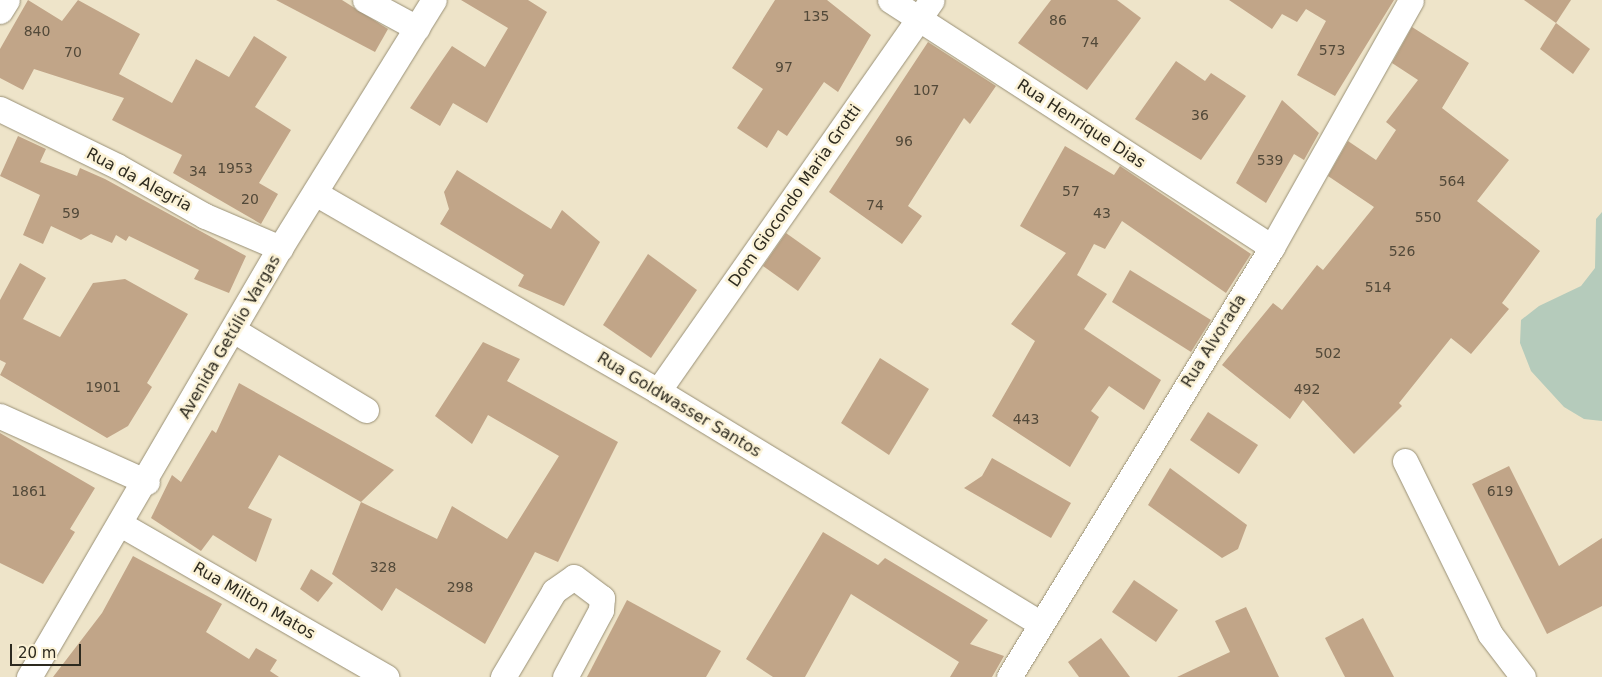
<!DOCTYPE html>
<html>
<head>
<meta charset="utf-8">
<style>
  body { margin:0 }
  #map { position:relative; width:1602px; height:677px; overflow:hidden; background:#eee4c9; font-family:"DejaVu Sans",sans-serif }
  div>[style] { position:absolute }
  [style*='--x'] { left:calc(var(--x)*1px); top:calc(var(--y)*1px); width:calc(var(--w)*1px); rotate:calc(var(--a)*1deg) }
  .green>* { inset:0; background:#b5cbbb }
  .building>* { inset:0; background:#c1a588 }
  .roads { filter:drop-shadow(0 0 1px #999076) drop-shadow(0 0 1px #999076) }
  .minor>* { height:25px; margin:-12.5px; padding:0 12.5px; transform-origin:12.5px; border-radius:12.5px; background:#fff }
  span { translate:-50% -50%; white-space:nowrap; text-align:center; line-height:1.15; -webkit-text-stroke:5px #fbf2d6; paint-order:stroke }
  .number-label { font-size:14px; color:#524939 }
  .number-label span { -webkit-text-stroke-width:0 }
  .street-label { font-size:16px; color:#2d2a1f }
  .scale { position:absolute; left:10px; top:644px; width:71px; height:22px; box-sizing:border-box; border:2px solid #2d2a1f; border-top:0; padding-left:6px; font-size:15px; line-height:18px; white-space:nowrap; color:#2d2a1f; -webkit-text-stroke:4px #fbf2d6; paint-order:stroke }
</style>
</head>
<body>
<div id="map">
  <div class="green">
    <div style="clip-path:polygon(1602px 212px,1602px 421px,1584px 419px,1564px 407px,1531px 371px,1520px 343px,1521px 320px,1539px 306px,1581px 286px,1595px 268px,1596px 219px)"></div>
  </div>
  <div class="building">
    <div style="clip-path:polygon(28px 0,62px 21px,78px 0,140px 34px,119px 74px,172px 103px,196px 59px,229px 77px,254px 36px,287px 57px,255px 107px,291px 130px,259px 183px,278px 194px,261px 224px,173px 173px,182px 155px,112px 120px,124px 98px,34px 69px,23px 90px,0 78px,0 49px)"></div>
    <div style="clip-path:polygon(276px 0,342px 0,388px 29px,375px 52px)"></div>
    <div style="clip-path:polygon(461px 0,528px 0,547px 12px,487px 123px,453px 103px,440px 126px,410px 108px,434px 72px,452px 46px,485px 67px,508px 28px)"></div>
    <div style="clip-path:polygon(775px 0,827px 0,871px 35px,838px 92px,824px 82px,787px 136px,778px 130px,767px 148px,737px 128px,763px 89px,732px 68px)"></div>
    <div style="clip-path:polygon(1051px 0,1117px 0,1141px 18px,1087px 90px,1018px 43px)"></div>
    <div style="clip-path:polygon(1229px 0,1394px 0,1335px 96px,1297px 75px,1326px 21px,1306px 9px,1297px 22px,1282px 14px,1272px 29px)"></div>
    <div style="clip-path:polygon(1524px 0,1571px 0,1556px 23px)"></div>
    <div style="clip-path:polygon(1556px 23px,1590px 49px,1573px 74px,1540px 49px)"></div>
    <div style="clip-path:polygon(1412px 27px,1469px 63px,1442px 108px,1509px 160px,1477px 201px,1540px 251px,1502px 303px,1509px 309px,1471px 354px,1451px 338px,1399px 403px,1402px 406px,1354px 454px,1303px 400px,1290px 419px,1222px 365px,1273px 303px,1282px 310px,1317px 265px,1323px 270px,1374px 207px,1328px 176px,1348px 141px,1376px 160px,1396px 130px,1386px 122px,1418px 80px,1392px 63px)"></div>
    <div style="clip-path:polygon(928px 42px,996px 86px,970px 124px,964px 118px,908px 206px,922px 216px,902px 244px,829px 192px)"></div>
    <div style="clip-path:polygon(1176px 61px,1205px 81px,1211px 73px,1246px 96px,1201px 160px,1135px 119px)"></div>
    <div style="clip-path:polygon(1282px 100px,1319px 133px,1304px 160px,1294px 154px,1266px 203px,1236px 183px)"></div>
    <div style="clip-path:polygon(18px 136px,46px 149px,40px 162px,77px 176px,80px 168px,105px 179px,246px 256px,229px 293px,194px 279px,199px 270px,129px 236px,126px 241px,116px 235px,112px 243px,91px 234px,81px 240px,51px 226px,43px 244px,23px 235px,40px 195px,0 176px)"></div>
    <div style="clip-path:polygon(1065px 146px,1114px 175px,1120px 166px,1251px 254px,1226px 293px,1122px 221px,1105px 249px,1094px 244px,1077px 275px,1107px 294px,1084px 329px,1161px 380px,1144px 410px,1109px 386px,1091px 411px,1099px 417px,1070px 467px,992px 416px,1035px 341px,1011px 324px,1066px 253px,1020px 226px)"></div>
    <div style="clip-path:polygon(457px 170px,551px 229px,562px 210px,600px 242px,564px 306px,518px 286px,524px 275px,440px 224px,449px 209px,444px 192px)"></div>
    <div style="clip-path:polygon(786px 233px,821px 258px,798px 291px,763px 266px)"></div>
    <div style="clip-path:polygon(648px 254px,697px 290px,651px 358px,603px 325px)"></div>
    <div style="clip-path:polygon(20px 263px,46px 278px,23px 319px,60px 337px,93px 283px,125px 279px,188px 314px,147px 383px,152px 387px,128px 426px,107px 438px,0 375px,6px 363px,0 360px,0 300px)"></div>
    <div style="clip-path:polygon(1130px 270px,1211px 320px,1191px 352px,1112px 302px)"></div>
    <div style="clip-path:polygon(483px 342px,520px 359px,507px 381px,618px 442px,558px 562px,535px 552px,485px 644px,396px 588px,382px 611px,332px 574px,361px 502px,437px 539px,452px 506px,507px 539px,559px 456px,488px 415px,472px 444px,435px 416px)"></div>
    <div style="clip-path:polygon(880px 358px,929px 389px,889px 455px,841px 423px)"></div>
    <div style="clip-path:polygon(239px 383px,394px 470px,361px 502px,279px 455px,248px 508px,272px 519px,256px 562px,213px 535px,201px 551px,151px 518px,172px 475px,181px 482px,212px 430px,216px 433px)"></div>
    <div style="clip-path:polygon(1208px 412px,1258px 445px,1239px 474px,1190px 440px)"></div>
    <div style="clip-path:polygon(0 433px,95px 488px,70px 529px,75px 532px,43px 584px,0 563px)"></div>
    <div style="clip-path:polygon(992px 458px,1071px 503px,1051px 538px,964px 488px,982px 476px)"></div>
    <div style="clip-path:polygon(1509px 466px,1559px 566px,1602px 538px,1602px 606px,1547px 634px,1472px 484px)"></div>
    <div style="clip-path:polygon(1170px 468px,1247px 525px,1238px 549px,1222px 558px,1148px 505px)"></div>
    <div style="clip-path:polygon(823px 532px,878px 565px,885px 558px,988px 620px,970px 644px,1004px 656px,992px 677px,950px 677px,959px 662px,851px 594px,805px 677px,773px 677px,746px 659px)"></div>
    <div style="clip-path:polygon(133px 556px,222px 604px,206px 632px,249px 659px,256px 648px,277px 660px,270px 671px,279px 677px,53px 677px,102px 613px)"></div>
    <div style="clip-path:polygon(311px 569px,333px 583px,318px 602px,300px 589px)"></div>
    <div style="clip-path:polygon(1134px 580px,1178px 610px,1156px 642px,1112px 612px)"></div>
    <div style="clip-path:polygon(627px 600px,721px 651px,706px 677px,587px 677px)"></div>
    <div style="clip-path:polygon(1246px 607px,1279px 677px,1177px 677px,1230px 652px,1215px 621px)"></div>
    <div style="clip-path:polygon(1363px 618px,1394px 677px,1345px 677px,1325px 638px)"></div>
    <div style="clip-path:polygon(1101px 638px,1130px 677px,1079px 677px,1068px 662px)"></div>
  </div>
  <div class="roads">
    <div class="minor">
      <div style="--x:365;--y:0;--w:59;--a:28.3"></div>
      <div style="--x:890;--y:0;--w:455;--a:32.9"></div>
      <div style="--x:0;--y:11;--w:13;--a:-58"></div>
      <div style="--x:0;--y:109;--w:130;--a:26"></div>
      <div style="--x:117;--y:166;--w:101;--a:29.6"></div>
      <div style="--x:205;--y:216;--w:82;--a:23.1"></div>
      <div style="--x:315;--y:193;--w:396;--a:30"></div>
      <div style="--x:658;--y:391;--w:447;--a:31.3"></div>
      <div style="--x:235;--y:331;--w:153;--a:31.1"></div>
      <div style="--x:658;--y:391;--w:477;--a:-55"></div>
      <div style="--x:0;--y:416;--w:161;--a:24.2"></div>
      <div style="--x:1405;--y:461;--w:193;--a:63.8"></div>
      <div style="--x:1490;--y:634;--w:54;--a:52.5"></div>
      <div style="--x:122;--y:525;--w:305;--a:29.9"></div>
      <div style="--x:29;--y:677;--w:497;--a:-59.7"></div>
      <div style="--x:280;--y:248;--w:292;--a:-58.2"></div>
      <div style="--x:503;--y:677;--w:100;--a:-59.3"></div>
      <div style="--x:554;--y:591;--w:24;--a:-35"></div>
      <div style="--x:574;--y:577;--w:35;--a:37"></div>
      <div style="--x:602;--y:598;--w:12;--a:95"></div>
      <div style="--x:601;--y:610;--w:76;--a:118.2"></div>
      <div style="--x:1009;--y:677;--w:504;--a:-58.55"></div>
      <div style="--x:1272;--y:247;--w:283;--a:-60.6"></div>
    </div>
  </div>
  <div class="number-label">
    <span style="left:816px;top:16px">135</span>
    <span style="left:1058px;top:20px">86</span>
    <span style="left:37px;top:31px">840</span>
    <span style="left:1090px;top:42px">74</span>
    <span style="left:1332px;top:50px">573</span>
    <span style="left:73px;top:52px">70</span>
    <span style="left:784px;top:67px">97</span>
    <span style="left:926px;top:90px">107</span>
    <span style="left:1200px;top:115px">36</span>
    <span style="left:904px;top:141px">96</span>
    <span style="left:1270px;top:160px">539</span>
    <span style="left:235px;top:168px">1953</span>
    <span style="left:198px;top:171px">34</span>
    <span style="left:1452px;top:181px">564</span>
    <span style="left:1071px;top:191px">57</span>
    <span style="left:250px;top:199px">20</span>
    <span style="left:875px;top:205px">74</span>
    <span style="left:71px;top:213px">59</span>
    <span style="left:1102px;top:213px">43</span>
    <span style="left:1428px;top:217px">550</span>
    <span style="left:1402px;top:251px">526</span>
    <span style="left:1378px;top:287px">514</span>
    <span style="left:1328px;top:353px">502</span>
    <span style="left:103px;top:387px">1901</span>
    <span style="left:1307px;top:389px">492</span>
    <span style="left:1026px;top:419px">443</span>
    <span style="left:29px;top:491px">1861</span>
    <span style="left:1500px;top:491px">619</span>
    <span style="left:383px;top:567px">328</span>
    <span style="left:460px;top:587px">298</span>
  </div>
  <div class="street-label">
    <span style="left:1081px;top:124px;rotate:33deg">Rua Henrique Dias</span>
    <span style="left:139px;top:180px;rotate:28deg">Rua da Alegria</span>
    <span style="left:795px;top:196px;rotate:-55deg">Dom Giocondo Maria Grotti</span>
    <span style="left:230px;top:337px;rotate:-60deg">Avenida Getúlio Vargas</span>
    <span style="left:1214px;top:341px;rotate:-58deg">Rua Alvorada</span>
    <span style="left:679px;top:405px;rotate:31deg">Rua Goldwasser Santos</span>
    <span style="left:254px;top:601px;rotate:30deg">Rua Milton Matos</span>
  </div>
  <div class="scale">20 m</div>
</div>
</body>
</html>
